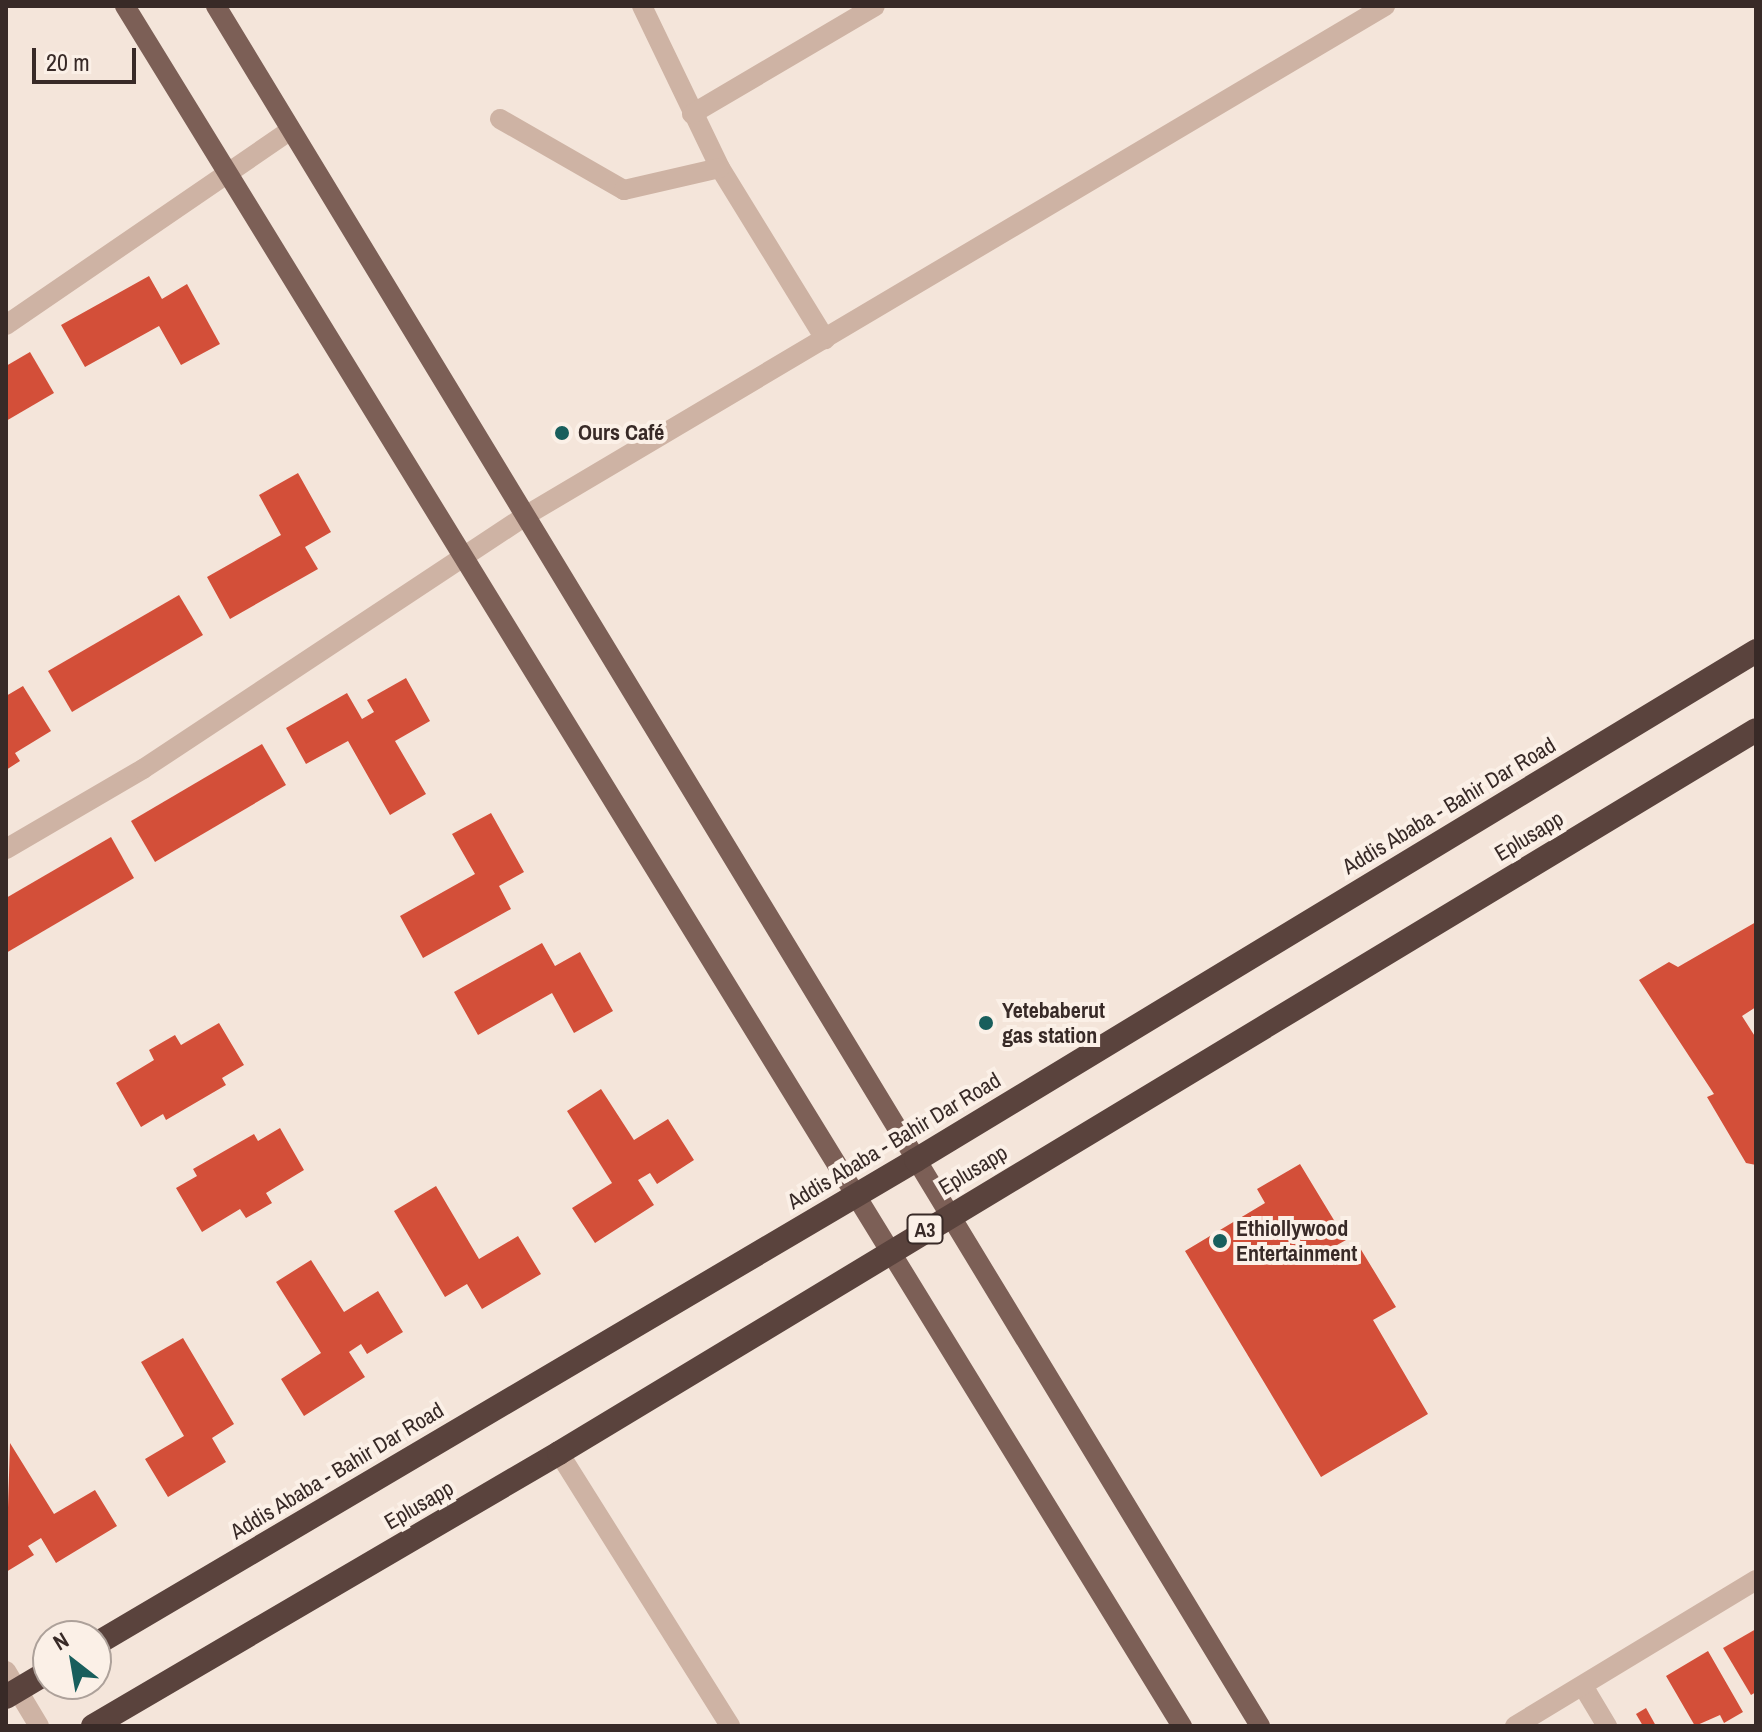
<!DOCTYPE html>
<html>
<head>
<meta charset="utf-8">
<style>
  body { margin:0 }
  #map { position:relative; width:1762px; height:1732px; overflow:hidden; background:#f4e5da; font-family:"Archivo Narrow",sans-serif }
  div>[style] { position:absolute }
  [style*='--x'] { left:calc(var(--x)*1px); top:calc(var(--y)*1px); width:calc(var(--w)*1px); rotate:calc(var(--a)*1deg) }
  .building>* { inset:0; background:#d34f39 }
  .minor>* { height:20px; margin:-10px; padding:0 10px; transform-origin:10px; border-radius:10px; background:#ceb3a4 }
  .major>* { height:20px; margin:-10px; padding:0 10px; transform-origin:10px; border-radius:10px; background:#7c5f56 }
  .highway>* { height:24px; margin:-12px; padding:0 12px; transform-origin:12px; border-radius:12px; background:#5a433d }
  .dots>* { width:22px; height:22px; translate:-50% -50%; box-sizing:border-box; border:4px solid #fbf0e7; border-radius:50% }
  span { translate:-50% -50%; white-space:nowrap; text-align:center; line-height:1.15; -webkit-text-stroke:8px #fbf0e7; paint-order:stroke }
  .shield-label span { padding:2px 6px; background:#fbf0e7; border:2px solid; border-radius:6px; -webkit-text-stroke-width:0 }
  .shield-label { font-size:20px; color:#382a27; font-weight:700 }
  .poi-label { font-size:22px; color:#382a27; font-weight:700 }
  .left { translate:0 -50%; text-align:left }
  .street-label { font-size:22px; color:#382a27 }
  .frame { position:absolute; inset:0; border:8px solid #382a27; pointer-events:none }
  .north { position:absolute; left:32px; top:1620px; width:80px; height:80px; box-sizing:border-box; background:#fbf0e7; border:2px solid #ada19a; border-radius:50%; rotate:329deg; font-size:22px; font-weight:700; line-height:32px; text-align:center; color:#382a27 }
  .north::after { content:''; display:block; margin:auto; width:28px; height:36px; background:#185e5c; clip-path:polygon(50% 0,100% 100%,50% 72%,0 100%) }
  .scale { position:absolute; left:32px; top:48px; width:104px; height:36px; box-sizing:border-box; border:4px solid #382a27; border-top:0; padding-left:10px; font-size:24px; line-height:28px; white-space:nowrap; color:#382a27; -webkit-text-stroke:6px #fbf0e7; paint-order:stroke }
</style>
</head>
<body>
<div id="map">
  <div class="building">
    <div style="clip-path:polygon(149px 276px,162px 299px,187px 284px,220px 344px,181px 365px,159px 326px,85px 367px,61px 325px)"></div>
    <div style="clip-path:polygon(30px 352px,54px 393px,6px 421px,6px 366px)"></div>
    <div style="clip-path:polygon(298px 473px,331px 532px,305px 547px,318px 569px,230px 619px,207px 577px,281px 535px,259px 495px)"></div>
    <div style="clip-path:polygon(179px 595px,203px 635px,72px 712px,48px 671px)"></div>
    <div style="clip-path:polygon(406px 678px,430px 721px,395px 741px,426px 794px,390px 815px,348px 741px,306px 764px,286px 728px,347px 693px,362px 719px,374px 712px,367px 700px)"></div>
    <div style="clip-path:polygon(23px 686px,51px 731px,15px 753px,20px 761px,6px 770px,6px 696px)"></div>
    <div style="clip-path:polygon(262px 744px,286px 785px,155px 862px,131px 821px)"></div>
    <div style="clip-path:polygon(491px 813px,524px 872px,499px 886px,511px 909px,423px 958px,400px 916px,475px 874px,452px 834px)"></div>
    <div style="clip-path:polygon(111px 837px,134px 878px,6px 953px,6px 898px)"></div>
    <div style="clip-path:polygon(1756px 922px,1756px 1007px,1742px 1016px,1756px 1038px,1756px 1165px,1746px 1163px,1707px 1097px,1714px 1094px,1639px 980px,1669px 962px,1678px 967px)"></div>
    <div style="clip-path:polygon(542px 943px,555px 966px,580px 952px,613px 1011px,574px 1033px,552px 993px,478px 1035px,454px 992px)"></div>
    <div style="clip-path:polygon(219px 1023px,244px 1065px,222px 1078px,226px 1085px,166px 1120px,163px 1114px,141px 1127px,116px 1083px,154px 1060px,149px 1050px,175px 1035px,181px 1045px)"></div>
    <div style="clip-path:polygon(601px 1089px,634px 1140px,668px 1119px,694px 1160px,657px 1184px,650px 1173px,638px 1180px,654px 1205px,595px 1243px,572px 1208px,612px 1183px,567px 1111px)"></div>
    <div style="clip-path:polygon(280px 1128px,304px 1170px,266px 1193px,272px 1203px,246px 1218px,240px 1209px,202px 1232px,176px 1188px,197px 1176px,193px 1169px,254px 1134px,258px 1141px)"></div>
    <div style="clip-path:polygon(1300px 1164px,1346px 1240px,1330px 1249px,1338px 1262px,1360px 1248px,1396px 1307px,1373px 1320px,1428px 1414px,1321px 1477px,1185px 1251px,1265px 1203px,1257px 1189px)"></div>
    <div style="clip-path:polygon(436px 1186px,479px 1259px,518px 1236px,541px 1274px,482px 1309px,467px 1284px,445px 1297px,394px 1211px)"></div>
    <div style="clip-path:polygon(311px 1260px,344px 1312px,378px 1291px,403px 1332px,367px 1354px,361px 1344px,349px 1352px,365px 1377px,304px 1416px,281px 1379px,321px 1353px,276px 1282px)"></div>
    <div style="clip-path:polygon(183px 1338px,234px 1424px,212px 1438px,226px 1462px,168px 1497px,145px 1459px,184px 1436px,141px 1362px)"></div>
    <div style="clip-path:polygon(10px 1443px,54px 1514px,95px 1490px,117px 1526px,56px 1563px,41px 1538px,28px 1546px,34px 1555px,6px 1572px)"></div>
    <div style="clip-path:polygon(1756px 1629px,1756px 1692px,1751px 1695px,1723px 1648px)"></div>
    <div style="clip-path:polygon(1708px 1651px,1743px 1712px,1724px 1723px,1720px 1715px,1695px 1726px,1666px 1676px)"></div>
    <div style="clip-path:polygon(1646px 1708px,1656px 1726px,1643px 1726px,1636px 1714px)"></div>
  </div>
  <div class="minor">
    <div style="--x:642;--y:6;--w:180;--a:64.3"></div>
    <div style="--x:720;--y:168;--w:201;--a:58.4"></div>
    <div style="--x:692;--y:114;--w:212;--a:-30.5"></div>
    <div style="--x:500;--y:119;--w:143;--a:29.8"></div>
    <div style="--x:624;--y:190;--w:98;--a:-12.9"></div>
    <div style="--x:6;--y:325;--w:345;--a:-34.4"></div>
    <div style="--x:6;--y:849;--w:159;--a:-30.3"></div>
    <div style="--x:143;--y:769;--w:458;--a:-33.5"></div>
    <div style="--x:525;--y:516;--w:1000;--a:-30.67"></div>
    <div style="--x:559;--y:1453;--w:322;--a:57.9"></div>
    <div style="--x:6;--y:1671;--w:64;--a:59"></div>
    <div style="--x:1583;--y:1686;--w:47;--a:59"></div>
    <div style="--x:1515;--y:1726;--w:282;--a:-31.2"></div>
  </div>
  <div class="major">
    <div style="--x:125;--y:6;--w:2019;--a:58.43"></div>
    <div style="--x:216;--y:6;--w:2012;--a:58.74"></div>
  </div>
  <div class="highway">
    <div style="--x:96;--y:1644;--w:952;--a:-30.55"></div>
    <div style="--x:916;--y:1160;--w:982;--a:-31.21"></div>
    <div style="--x:6;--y:1697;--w:49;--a:-30.8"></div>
    <div style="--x:93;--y:1726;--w:540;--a:-30.36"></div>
    <div style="--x:559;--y:1453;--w:1398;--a:-31.13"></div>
  </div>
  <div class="dots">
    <div style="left:562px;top:433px;background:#185e5c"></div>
    <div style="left:986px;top:1023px;background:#185e5c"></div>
    <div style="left:1220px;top:1241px;background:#185e5c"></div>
  </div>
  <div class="shield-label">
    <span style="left:925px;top:1229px">A3</span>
  </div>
  <div class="poi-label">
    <span class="left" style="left:578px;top:433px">Ours Café</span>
    <span class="left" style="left:1002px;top:1023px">Yetebaberut<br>gas station</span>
    <span class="left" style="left:1236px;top:1241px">Ethiollywood<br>Entertainment</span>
  </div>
  <div class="street-label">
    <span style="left:1449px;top:806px;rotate:-31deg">Addis Ababa - Bahir Dar Road</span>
    <span style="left:1529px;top:836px;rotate:-31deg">Eplusapp</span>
    <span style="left:894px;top:1141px;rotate:-31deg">Addis Ababa - Bahir Dar Road</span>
    <span style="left:973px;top:1170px;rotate:-31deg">Eplusapp</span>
    <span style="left:337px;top:1471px;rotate:-31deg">Addis Ababa - Bahir Dar Road</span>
    <span style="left:419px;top:1505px;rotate:-30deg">Eplusapp</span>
  </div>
  <div class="frame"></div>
  <div class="north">N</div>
  <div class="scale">20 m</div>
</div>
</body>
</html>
